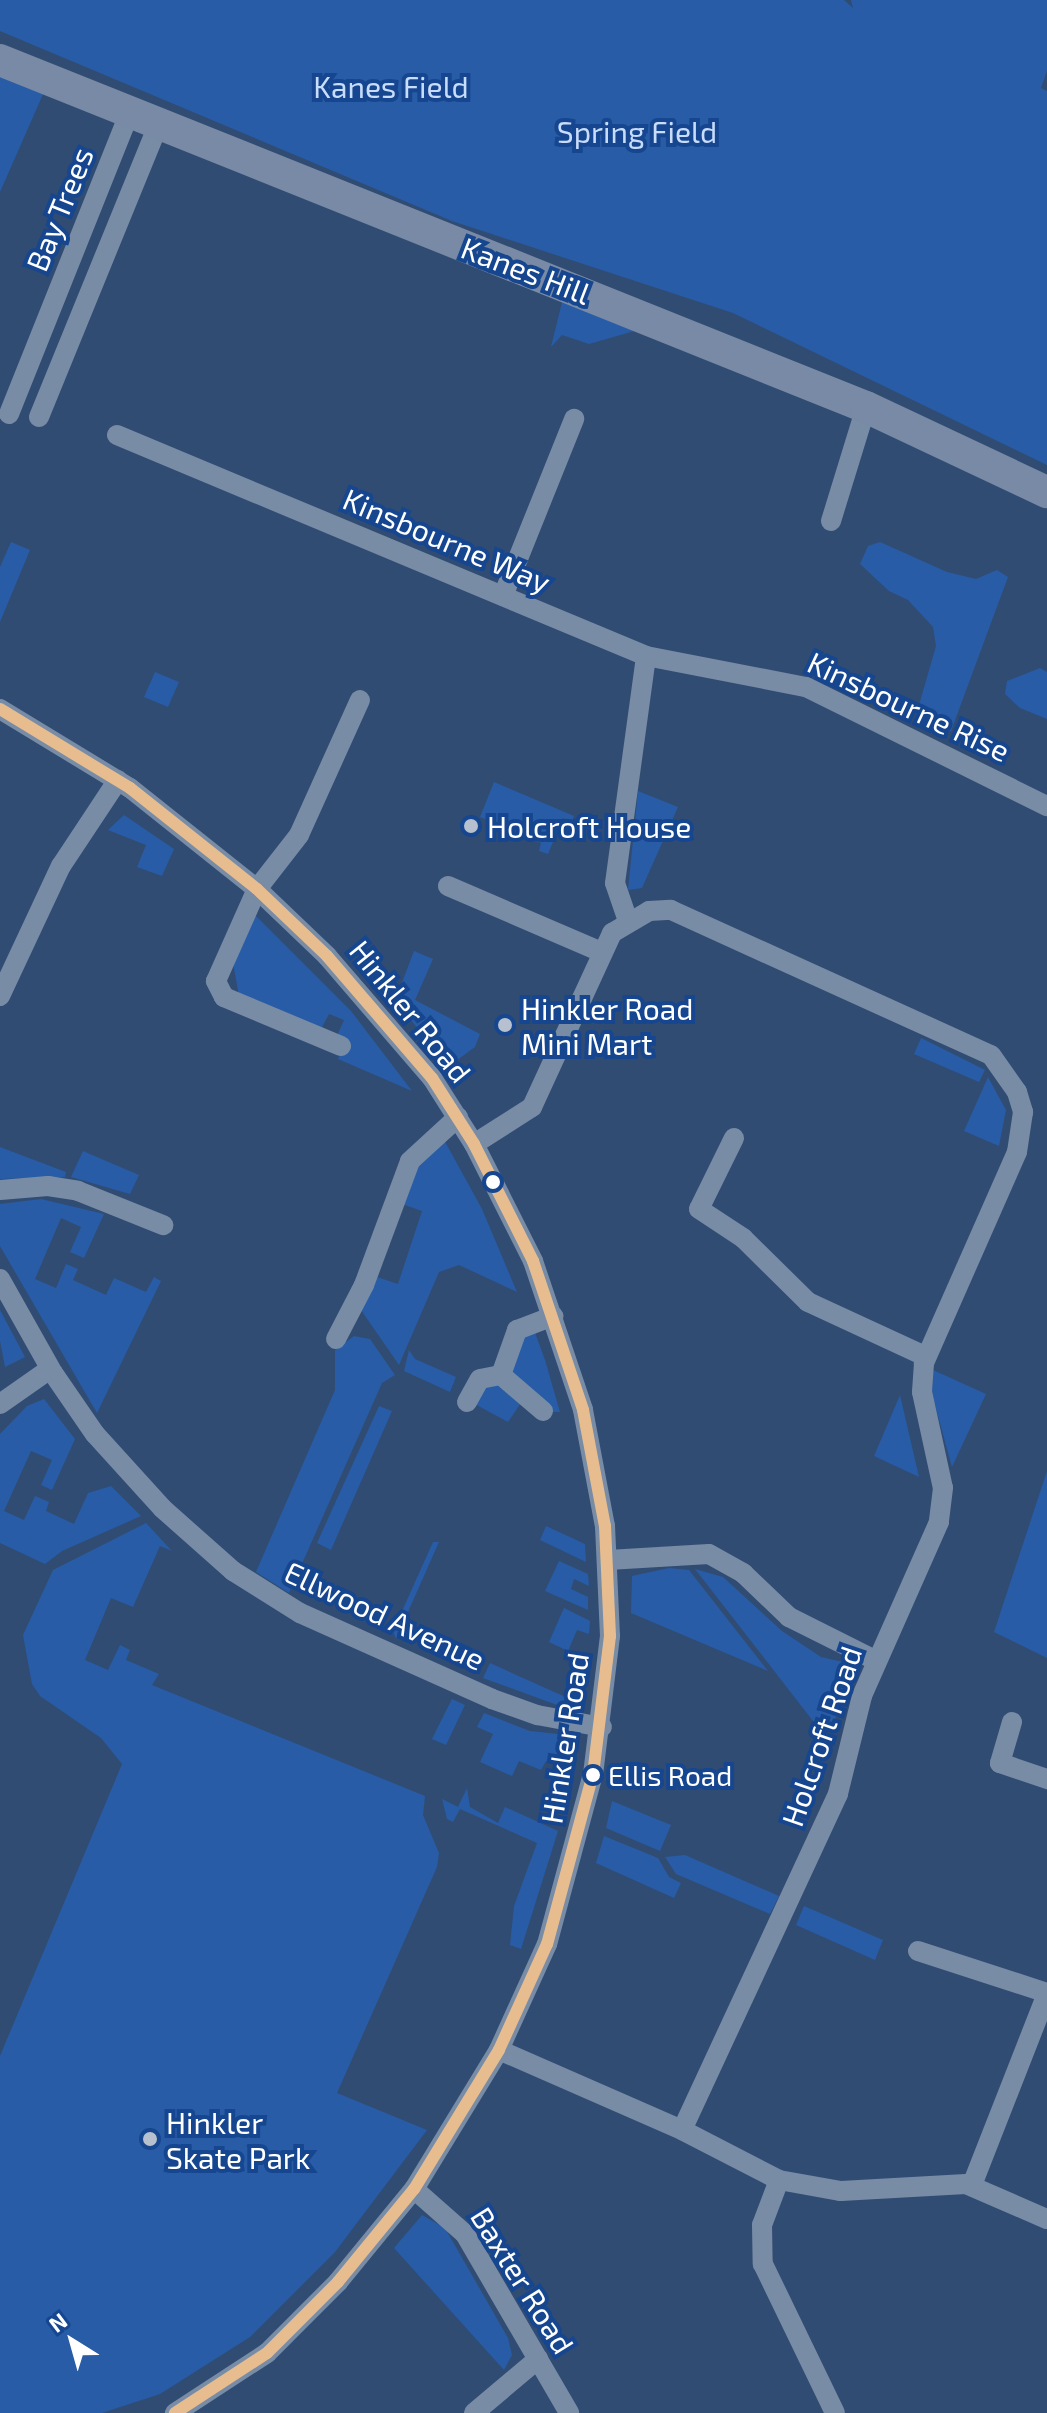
<!DOCTYPE html>
<html>
<head>
<meta charset="utf-8">
<style>
  body { margin:0 }
  #map { position:relative; width:1047px; height:2413px; overflow:hidden; background:#314c73; font-family:"Exo 2",sans-serif }
  div>[style] { position:absolute }
  [style*='--x'] { left:calc(var(--x)*1px); top:calc(var(--y)*1px); width:calc(var(--w)*1px); rotate:calc(var(--a)*1deg) }
  .green>* { inset:0; background:#285ca6 }
  .street>* { height:20px; margin:-10px; padding:0 10px; transform-origin:10px; border-radius:10px; background:#788ca6 }
  .primary>* { height:32px; margin:-16px; padding:0 16px; transform-origin:16px; border-radius:16px; background:#788aa5 }
  .bus-1>* { height:12px; margin:-6px; padding:0 6px; transform-origin:6px; border-radius:6px; background:#e7bd90 }
  .dots>* { width:22px; height:22px; translate:-50% -50%; box-sizing:border-box; border:4px solid #15468f; border-radius:50% }
  span { translate:-50% -50%; white-space:nowrap; text-align:center; line-height:1.15; -webkit-text-stroke:8px #15468f; paint-order:stroke }
  .bus-label { font-size:28px; color:#fff }
  .left { translate:0 -50%; text-align:left }
  .park-label { font-size:30px; color:#c8ddfc }
  .street-label { font-size:30px; color:#fff }
  .poi-label { font-size:30px; color:#fff }
  .north { position:absolute; left:32px; top:2301px; width:80px; height:80px; -webkit-text-stroke:6px #15468f; paint-order:stroke; rotate:323deg; font-size:22px; font-weight:700; line-height:32px; text-align:center; color:#fff }
  .north::after { content:''; display:block; margin:auto; width:28px; height:36px; background:#fff; clip-path:polygon(50% 0,100% 100%,50% 72%,0 100%) }
</style>
</head>
<body>
<div id="map">
  <div class="green">
    <div style="clip-path:polygon(0 0,844px 0,853px 8px,851px 0,1047px 0,1047px 71px,1041px 88px,1047px 91px,1047px 465px,733px 313px,452px 221px,0 31px)"></div>
    <div style="clip-path:polygon(0 75px,44px 92px,0 192px)"></div>
    <div style="clip-path:polygon(564px 294px,638px 330px,589px 344px,562px 335px,551px 347px)"></div>
    <div style="clip-path:polygon(11px 542px,30px 550px,0 622px,0 567px)"></div>
    <div style="clip-path:polygon(880px 542px,947px 572px,976px 579px,997px 570px,1008px 577px,951px 731px,932px 731px,915px 719px,936px 646px,933px 627px,908px 600px,889px 591px,860px 564px,868px 546px)"></div>
    <div style="clip-path:polygon(1040px 668px,1047px 672px,1047px 719px,1020px 708px,1005px 694px,1007px 681px)"></div>
    <div style="clip-path:polygon(155px 672px,179px 682px,168px 707px,144px 697px)"></div>
    <div style="clip-path:polygon(494px 782px,574px 816px,572px 821px,563px 818px,548px 854px,539px 851px,541px 843px,480px 817px)"></div>
    <div style="clip-path:polygon(638px 791px,678px 807px,642px 888px,628px 890px)"></div>
    <div style="clip-path:polygon(124px 815px,174px 849px,162px 876px,137px 867px,146px 845px,108px 830px)"></div>
    <div style="clip-path:polygon(255px 915px,351px 1011px,412px 1091px,338px 1059px,345px 1042px,336px 1038px,344px 1020px,329px 1014px,320px 1031px,239px 996px,233px 963px)"></div>
    <div style="clip-path:polygon(414px 951px,433px 959px,415px 1000px,480px 1034px,475px 1047px,449px 1066px,395px 1001px)"></div>
    <div style="clip-path:polygon(921px 1038px,985px 1070px,979px 1082px,914px 1054px)"></div>
    <div style="clip-path:polygon(988px 1077px,1006px 1110px,999px 1146px,964px 1131px)"></div>
    <div style="clip-path:polygon(443px 1138px,482px 1209px,517px 1292px,459px 1265px,439px 1272px,399px 1365px,361px 1310px,377px 1277px,398px 1284px,422px 1211px,402px 1204px,412px 1170px)"></div>
    <div style="clip-path:polygon(0 1147px,66px 1172px,65px 1177px,0 1179px)"></div>
    <div style="clip-path:polygon(83px 1151px,139px 1175px,130px 1194px,71px 1177px)"></div>
    <div style="clip-path:polygon(41px 1199px,104px 1214px,84px 1258px,70px 1252px,81px 1227px,61px 1218px,35px 1279px,56px 1288px,66px 1264px,78px 1269px,73px 1280px,106px 1295px,114px 1278px,146px 1292px,154px 1277px,161px 1281px,97px 1413px,0 1246px,0 1204px)"></div>
    <div style="clip-path:polygon(0 1310px,25px 1357px,5px 1367px,0 1341px)"></div>
    <div style="clip-path:polygon(533px 1327px,545px 1360px,560px 1412px,553px 1412px,512px 1376px,518px 1342px)"></div>
    <div style="clip-path:polygon(354px 1336px,370px 1339px,395px 1375px,382px 1383px,289px 1593px,256px 1572px,335px 1390px,335px 1350px)"></div>
    <div style="clip-path:polygon(409px 1350px,415px 1359px,456px 1377px,450px 1392px,404px 1371px)"></div>
    <div style="clip-path:polygon(933px 1370px,986px 1394px,952px 1467px,932px 1394px)"></div>
    <div style="clip-path:polygon(498px 1383px,521px 1403px,508px 1422px,473px 1403px,479px 1388px)"></div>
    <div style="clip-path:polygon(900px 1395px,919px 1477px,874px 1456px)"></div>
    <div style="clip-path:polygon(44px 1399px,75px 1439px,52px 1490px,41px 1485px,52px 1460px,31px 1451px,4px 1511px,24px 1520px,35px 1496px,49px 1502px,46px 1511px,74px 1524px,88px 1493px,111px 1486px,141px 1516px,62px 1551px,45px 1564px,0 1543px,0 1434px,27px 1406px)"></div>
    <div style="clip-path:polygon(379px 1406px,392px 1411px,331px 1550px,317px 1543px)"></div>
    <div style="clip-path:polygon(1047px 1471px,1047px 1658px,994px 1632px)"></div>
    <div style="clip-path:polygon(146px 1523px,172px 1551px,160px 1546px,133px 1607px,111px 1598px,85px 1660px,108px 1670px,120px 1645px,130px 1650px,126px 1660px,159px 1674px,152px 1685px,425px 1796px,423px 1815px,439px 1853px,437px 1867px,337px 2093px,427px 2130px,335px 2252px,250px 2337px,160px 2394px,102px 2413px,0 2413px,0 2056px,122px 1764px,101px 1738px,40px 1696px,32px 1684px,23px 1635px,53px 1570px)"></div>
    <div style="clip-path:polygon(546px 1526px,585px 1544px,586px 1562px,540px 1540px)"></div>
    <div style="clip-path:polygon(433px 1542px,439px 1542px,396px 1639px,393px 1631px)"></div>
    <div style="clip-path:polygon(559px 1561px,588px 1574px,589px 1586px,574px 1579px,571px 1589px,588px 1597px,588px 1610px,545px 1591px)"></div>
    <div style="clip-path:polygon(669px 1568px,689px 1570px,768px 1671px,631px 1613px,632px 1576px)"></div>
    <div style="clip-path:polygon(695px 1569px,723px 1577px,782px 1631px,821px 1657px,843px 1662px,853px 1678px,840px 1713px,829px 1724px,820px 1730px)"></div>
    <div style="clip-path:polygon(564px 1608px,590px 1621px,589px 1634px,577px 1630px,568px 1651px,549px 1642px)"></div>
    <div style="clip-path:polygon(490px 1663px,552px 1691px,580px 1703px,575px 1708px,557px 1705px,483px 1678px)"></div>
    <div style="clip-path:polygon(452px 1699px,465px 1705px,446px 1745px,432px 1739px)"></div>
    <div style="clip-path:polygon(484px 1713px,530px 1731px,558px 1734px,575px 1746px,566px 1799px,550px 1793px,561px 1768px,546px 1761px,541px 1770px,519px 1761px,512px 1776px,480px 1762px,493px 1734px,477px 1727px)"></div>
    <div style="clip-path:polygon(467px 1788px,470px 1807px,498px 1823px,505px 1807px,558px 1831px,521px 1949px,510px 1945px,514px 1906px,537px 1843px,460px 1809px,453px 1822px,447px 1819px,442px 1799px,458px 1807px)"></div>
    <div style="clip-path:polygon(612px 1801px,671px 1825px,660px 1851px,606px 1828px)"></div>
    <div style="clip-path:polygon(604px 1836px,658px 1858px,669px 1877px,681px 1883px,674px 1898px,596px 1863px)"></div>
    <div style="clip-path:polygon(685px 1855px,779px 1896px,770px 1914px,676px 1874px,665px 1857px)"></div>
    <div style="clip-path:polygon(804px 1906px,883px 1940px,875px 1960px,796px 1925px)"></div>
    <div style="clip-path:polygon(422px 2215px,445px 2228px,508px 2338px,512px 2355px,504px 2370px,394px 2248px)"></div>
  </div>
  <div class="street">
    <div style="--x:9;--y:414;--w:323;--a:-68.2"></div>
    <div style="--x:39;--y:417;--w:315;--a:-67.8"></div>
    <div style="--x:117;--y:435;--w:573;--a:22.67"></div>
    <div style="--x:646;--y:656;--w:163;--a:11"></div>
    <div style="--x:806;--y:687;--w:269;--a:26.3"></div>
    <div style="--x:831;--y:521;--w:119;--a:-72.9"></div>
    <div style="--x:503;--y:596;--w:191;--a:-68.1"></div>
    <div style="--x:0;--y:709;--w:152;--a:31.3"></div>
    <div style="--x:130;--y:788;--w:162;--a:38.5"></div>
    <div style="--x:257;--y:889;--w:97;--a:43.7"></div>
    <div style="--x:327;--y:956;--w:161;--a:49.3"></div>
    <div style="--x:432;--y:1078;--w:78;--a:57.5"></div>
    <div style="--x:474;--y:1144;--w:131;--a:63.2"></div>
    <div style="--x:533;--y:1261;--w:157;--a:71.4"></div>
    <div style="--x:583;--y:1410;--w:118;--a:79.3"></div>
    <div style="--x:605;--y:1526;--w:110;--a:87.4"></div>
    <div style="--x:610;--y:1636;--w:139;--a:97"></div>
    <div style="--x:593;--y:1774;--w:176;--a:105.1"></div>
    <div style="--x:547;--y:1944;--w:116;--a:114.4"></div>
    <div style="--x:499;--y:2050;--w:163;--a:121.4"></div>
    <div style="--x:414;--y:2189;--w:120;--a:129.3"></div>
    <div style="--x:338;--y:2282;--w:100;--a:135"></div>
    <div style="--x:267;--y:2353;--w:110;--a:146.9"></div>
    <div style="--x:448;--y:886;--w:167;--a:23.3"></div>
    <div style="--x:628;--y:921;--w:40;--a:-108.9"></div>
    <div style="--x:615;--y:883;--w:229;--a:-82.2"></div>
    <div style="--x:0;--y:996;--w:144;--a:-64.9"></div>
    <div style="--x:61;--y:866;--w:103;--a:-56.5"></div>
    <div style="--x:341;--y:1046;--w:127;--a:-157.3"></div>
    <div style="--x:224;--y:997;--w:18;--a:-117"></div>
    <div style="--x:216;--y:981;--w:101;--a:-66"></div>
    <div style="--x:257;--y:889;--w:68;--a:-52.1"></div>
    <div style="--x:299;--y:835;--w:148;--a:-65.7"></div>
    <div style="--x:734;--y:1138;--w:79;--a:116.2"></div>
    <div style="--x:699;--y:1209;--w:53;--a:33.4"></div>
    <div style="--x:743;--y:1238;--w:91;--a:44.6"></div>
    <div style="--x:808;--y:1302;--w:129;--a:24.8"></div>
    <div style="--x:474;--y:1144;--w:69;--a:-32.5"></div>
    <div style="--x:532;--y:1107;--w:192;--a:-65.3"></div>
    <div style="--x:612;--y:933;--w:43;--a:-30.7"></div>
    <div style="--x:649;--y:911;--w:22;--a:-3"></div>
    <div style="--x:671;--y:910;--w:351;--a:24.4"></div>
    <div style="--x:991;--y:1055;--w:45;--a:54.9"></div>
    <div style="--x:1017;--y:1092;--w:21;--a:73"></div>
    <div style="--x:1023;--y:1112;--w:40;--a:98.5"></div>
    <div style="--x:1017;--y:1152;--w:231;--a:113.8"></div>
    <div style="--x:924;--y:1363;--w:29;--a:94"></div>
    <div style="--x:922;--y:1392;--w:98;--a:77.7"></div>
    <div style="--x:943;--y:1488;--w:34;--a:97"></div>
    <div style="--x:939;--y:1522;--w:190;--a:113.9"></div>
    <div style="--x:862;--y:1696;--w:101;--a:103.8"></div>
    <div style="--x:838;--y:1794;--w:370;--a:114.9"></div>
    <div style="--x:0;--y:1190;--w:48;--a:-4.8"></div>
    <div style="--x:48;--y:1186;--w:30;--a:9"></div>
    <div style="--x:78;--y:1191;--w:92;--a:21.8"></div>
    <div style="--x:0;--y:1279;--w:108;--a:60.6"></div>
    <div style="--x:53;--y:1373;--w:74;--a:55.5"></div>
    <div style="--x:95;--y:1434;--w:100;--a:47.8"></div>
    <div style="--x:162;--y:1508;--w:95;--a:41.6"></div>
    <div style="--x:233;--y:1571;--w:79;--a:32.1"></div>
    <div style="--x:300;--y:1613;--w:210;--a:24.1"></div>
    <div style="--x:492;--y:1699;--w:48;--a:19.6"></div>
    <div style="--x:537;--y:1715;--w:66;--a:10.5"></div>
    <div style="--x:336;--y:1339;--w:61;--a:-62.6"></div>
    <div style="--x:364;--y:1285;--w:132;--a:-69.6"></div>
    <div style="--x:410;--y:1161;--w:65;--a:-42.5"></div>
    <div style="--x:467;--y:1402;--w:26;--a:-61"></div>
    <div style="--x:480;--y:1379;--w:21;--a:-11"></div>
    <div style="--x:0;--y:1404;--w:61;--a:-35"></div>
    <div style="--x:543;--y:1411;--w:55;--a:-139.4"></div>
    <div style="--x:501;--y:1375;--w:48;--a:-70.4"></div>
    <div style="--x:517;--y:1330;--w:39;--a:-21"></div>
    <div style="--x:608;--y:1560;--w:101;--a:-3.4"></div>
    <div style="--x:709;--y:1554;--w:39;--a:29"></div>
    <div style="--x:743;--y:1573;--w:64;--a:43.7"></div>
    <div style="--x:789;--y:1617;--w:98;--a:26.6"></div>
    <div style="--x:1012;--y:1722;--w:43;--a:106.3"></div>
    <div style="--x:1000;--y:1763;--w:50;--a:18.8"></div>
    <div style="--x:918;--y:1951;--w:136;--a:18"></div>
    <div style="--x:499;--y:2050;--w:200;--a:23.6"></div>
    <div style="--x:682;--y:2130;--w:109;--a:27.3"></div>
    <div style="--x:779;--y:2180;--w:63;--a:10.1"></div>
    <div style="--x:841;--y:2191;--w:125;--a:-3.2"></div>
    <div style="--x:966;--y:2184;--w:88;--a:23.4"></div>
    <div style="--x:779;--y:2180;--w:48;--a:110.7"></div>
    <div style="--x:762;--y:2225;--w:39;--a:89"></div>
    <div style="--x:763;--y:2264;--w:165;--a:64.2"></div>
    <div style="--x:972;--y:2185;--w:205;--a:-68.6"></div>
    <div style="--x:414;--y:2189;--w:68;--a:41.4"></div>
    <div style="--x:465;--y:2234;--w:207;--a:59.8"></div>
    <div style="--x:474;--y:2413;--w:84;--a:-40.2"></div>
  </div>
  <div class="primary">
    <div style="--x:0;--y:60;--w:933;--a:21.84"></div>
    <div style="--x:866;--y:407;--w:200;--a:25.2"></div>
  </div>
  <div class="bus-1">
    <div style="--x:0;--y:709;--w:152;--a:31.3"></div>
    <div style="--x:130;--y:788;--w:162;--a:38.5"></div>
    <div style="--x:257;--y:889;--w:97;--a:43.7"></div>
    <div style="--x:327;--y:956;--w:161;--a:49.3"></div>
    <div style="--x:432;--y:1078;--w:78;--a:57.5"></div>
    <div style="--x:474;--y:1144;--w:131;--a:63.2"></div>
    <div style="--x:533;--y:1261;--w:157;--a:71.4"></div>
    <div style="--x:583;--y:1410;--w:118;--a:79.3"></div>
    <div style="--x:605;--y:1526;--w:110;--a:87.4"></div>
    <div style="--x:610;--y:1636;--w:139;--a:97"></div>
    <div style="--x:593;--y:1774;--w:176;--a:105.1"></div>
    <div style="--x:547;--y:1944;--w:116;--a:114.4"></div>
    <div style="--x:499;--y:2050;--w:163;--a:121.4"></div>
    <div style="--x:414;--y:2189;--w:120;--a:129.3"></div>
    <div style="--x:338;--y:2282;--w:100;--a:135"></div>
    <div style="--x:267;--y:2353;--w:110;--a:146.9"></div>
  </div>
  <div class="dots">
    <div style="left:471px;top:826px;background:#b7c0ce"></div>
    <div style="left:505px;top:1025px;background:#b7c0ce"></div>
    <div style="left:493px;top:1182px;background:#fff"></div>
    <div style="left:593px;top:1775px;background:#fff"></div>
    <div style="left:150px;top:2139px;background:#b7c0ce"></div>
  </div>
  <div class="bus-label">
    <span class="left" style="left:608px;top:1775px">Ellis Road</span>
  </div>
  <div class="park-label">
    <span style="left:391px;top:86px">Kanes Field</span>
    <span style="left:637px;top:131px">Spring Field</span>
  </div>
  <div class="street-label">
    <span style="left:59px;top:209px;rotate:-68deg">Bay Trees</span>
    <span style="left:526px;top:270px;rotate:21deg">Kanes Hill</span>
    <span style="left:447px;top:540px;rotate:23deg">Kinsbourne Way</span>
    <span style="left:909px;top:706px;rotate:25deg">Kinsbourne Rise</span>
    <span style="left:411px;top:1011px;rotate:51deg">Hinkler Road</span>
    <span style="left:385px;top:1615px;rotate:25deg">Ellwood Avenue</span>
    <span style="left:821px;top:1736px;rotate:-71deg">Holcroft Road</span>
    <span style="left:564px;top:1738px;rotate:-81deg">Hinkler Road</span>
    <span style="left:523px;top:2280px;rotate:58deg">Baxter Road</span>
  </div>
  <div class="poi-label">
    <span class="left" style="left:487px;top:826px">Holcroft House</span>
    <span class="left" style="left:521px;top:1025px">Hinkler Road<br>Mini Mart</span>
    <span class="left" style="left:166px;top:2139px">Hinkler<br>Skate Park</span>
  </div>
  <div class="north">N</div>
</div>
</body>
</html>
